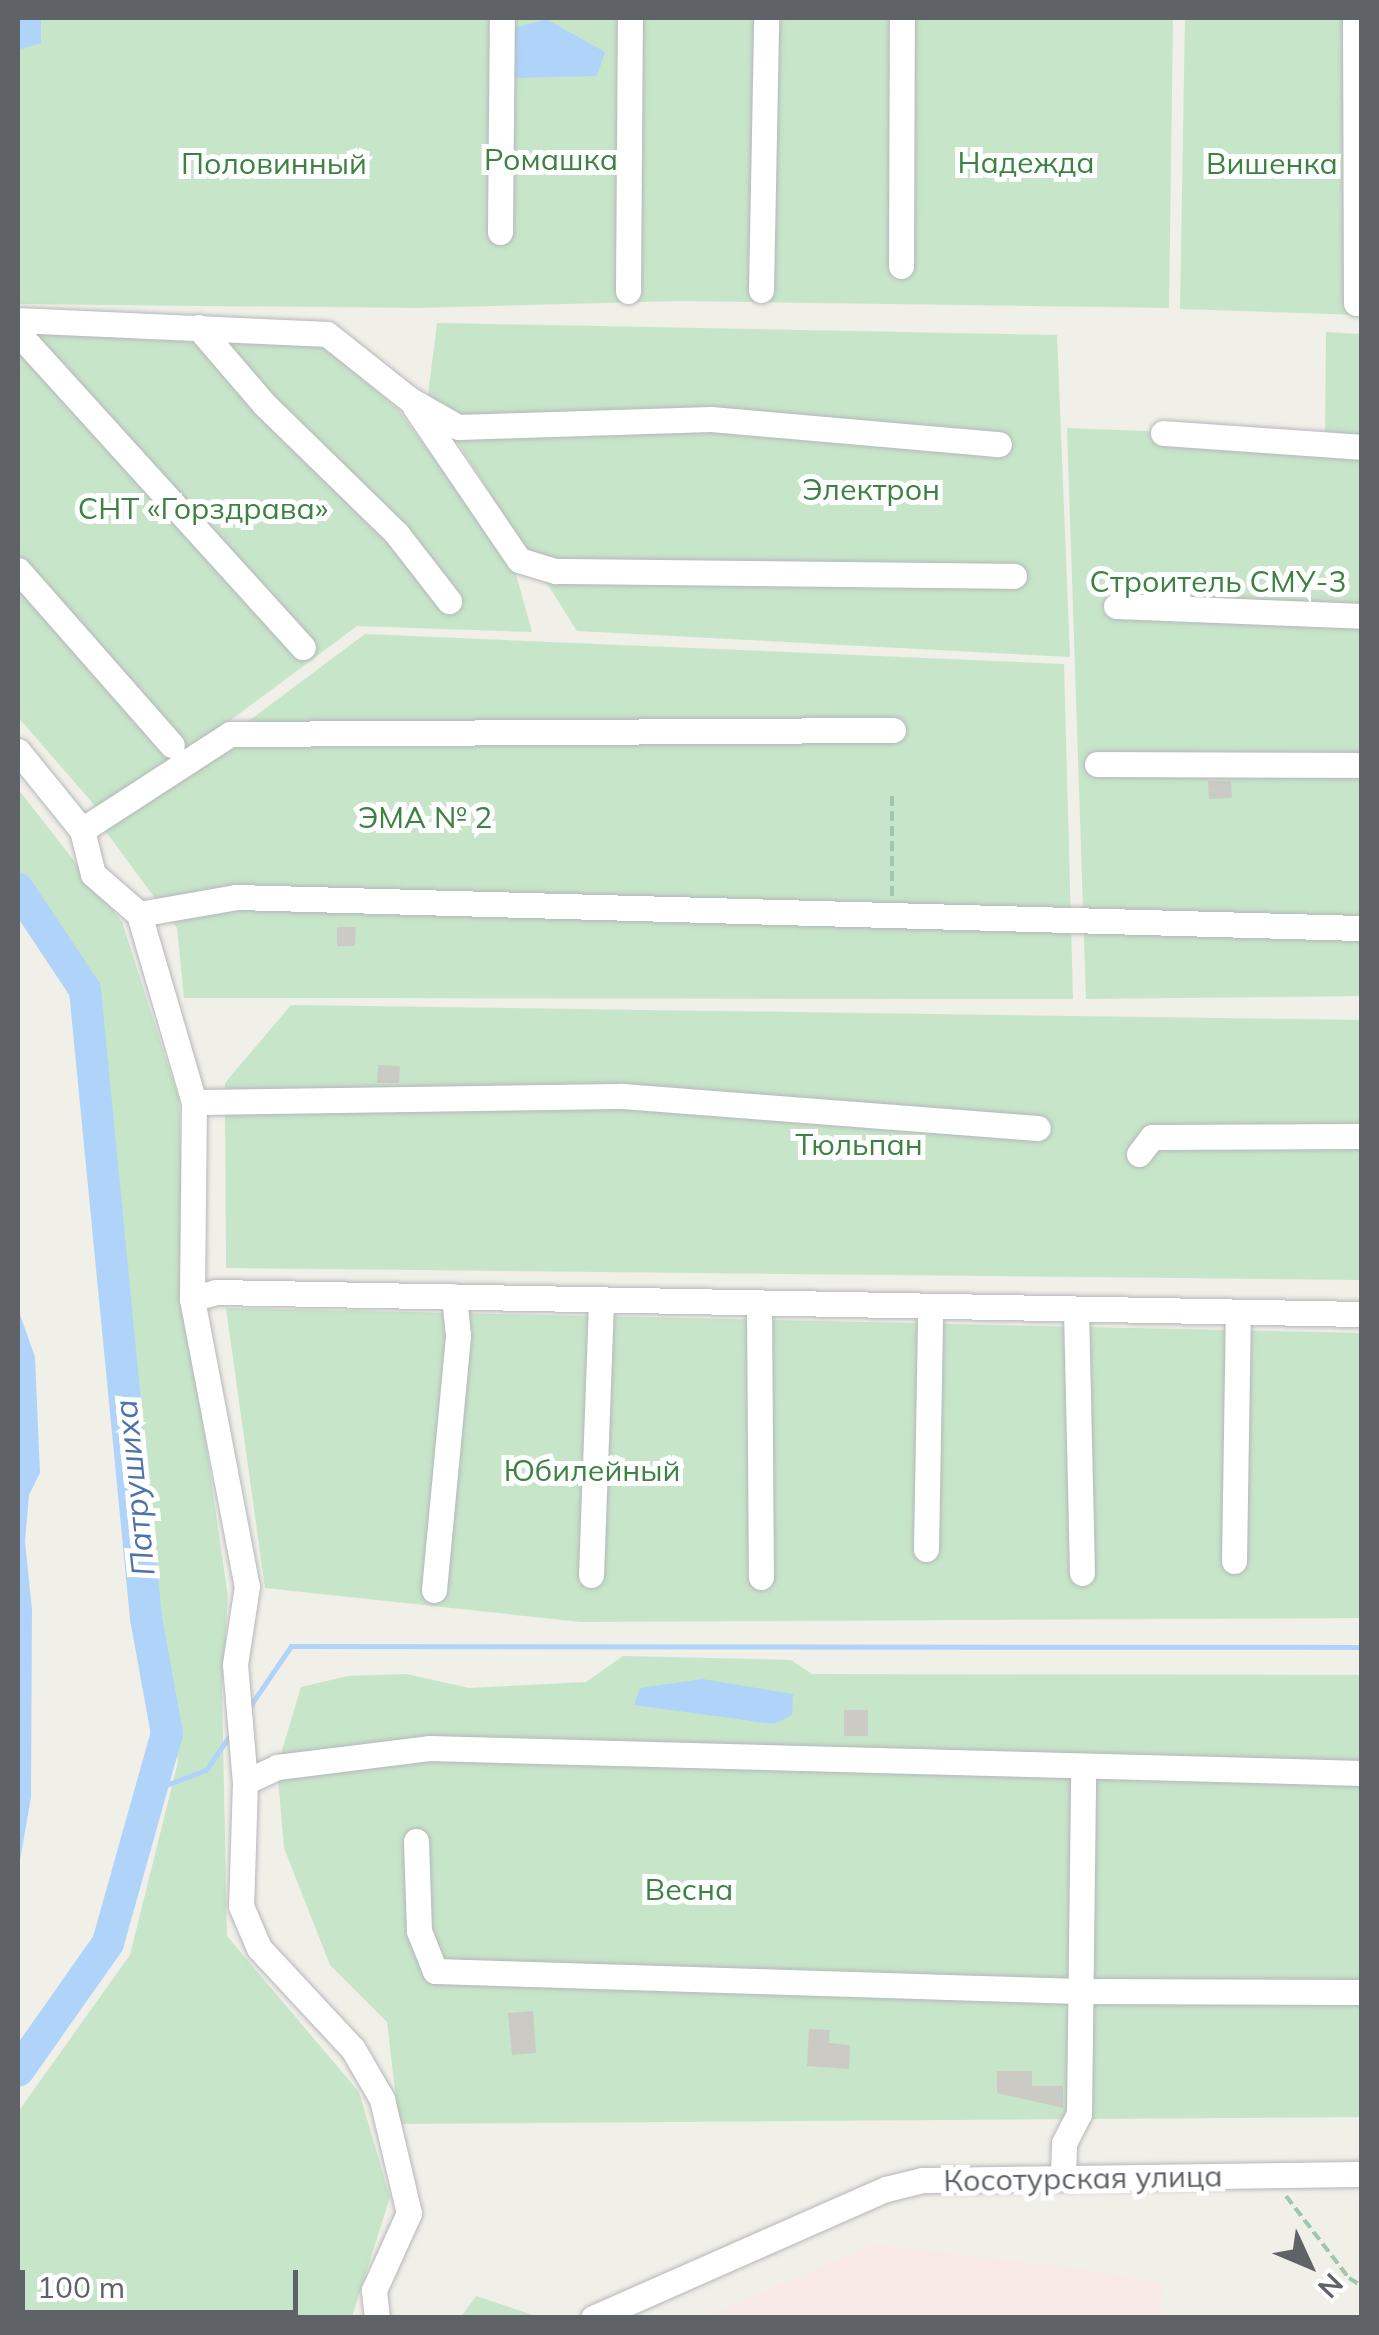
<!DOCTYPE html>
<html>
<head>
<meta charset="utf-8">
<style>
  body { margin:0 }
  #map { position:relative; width:1379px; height:2335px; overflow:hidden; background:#f0efe8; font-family:Mulish,sans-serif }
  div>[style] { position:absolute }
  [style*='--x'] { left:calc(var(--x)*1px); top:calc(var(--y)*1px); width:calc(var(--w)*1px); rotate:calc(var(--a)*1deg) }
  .medical>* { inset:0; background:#faeae7 }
  .green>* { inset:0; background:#c7e5c9 }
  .water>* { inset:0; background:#b0d4f9 }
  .stream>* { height:5px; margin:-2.5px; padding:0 2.5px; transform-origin:2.5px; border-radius:2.5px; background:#b0d4f9 }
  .river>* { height:32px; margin:-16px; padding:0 16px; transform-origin:16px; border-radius:16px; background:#b0d4f9 }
  .building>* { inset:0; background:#cccac5 }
  .path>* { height:4px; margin-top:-2px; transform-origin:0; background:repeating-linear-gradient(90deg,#a0c6ae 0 10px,transparent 0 15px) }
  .roads { filter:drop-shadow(0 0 2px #b5b7bb) drop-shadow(0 0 2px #b5b7bb) }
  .minor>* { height:25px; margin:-12.5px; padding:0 12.5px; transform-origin:12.5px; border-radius:12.5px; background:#fff }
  span { translate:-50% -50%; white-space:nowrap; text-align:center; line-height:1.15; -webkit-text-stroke:10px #fff; paint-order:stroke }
  .park-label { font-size:30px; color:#3c8243 }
  .street-label { font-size:30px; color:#5f6267 }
  .water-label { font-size:32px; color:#4c74ab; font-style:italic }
  .frame { position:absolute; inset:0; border:20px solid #5f6267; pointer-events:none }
  .north { position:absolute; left:1259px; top:2215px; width:100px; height:100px; -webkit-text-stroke:8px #fff; paint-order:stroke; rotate:134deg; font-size:28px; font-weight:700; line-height:40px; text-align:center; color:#5f6267 }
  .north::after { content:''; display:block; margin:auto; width:35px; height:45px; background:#5f6267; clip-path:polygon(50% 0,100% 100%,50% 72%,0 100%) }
  .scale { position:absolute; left:20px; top:2270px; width:278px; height:45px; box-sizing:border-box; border:5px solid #5f6267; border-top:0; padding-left:12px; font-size:30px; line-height:35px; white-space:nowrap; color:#5f6267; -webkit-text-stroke:8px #fff; paint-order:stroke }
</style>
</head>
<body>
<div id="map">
  <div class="medical">
    <div style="clip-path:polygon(874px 2244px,1088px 2270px,1165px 2284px,1156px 2317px,706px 2317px)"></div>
  </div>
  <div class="green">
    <div style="clip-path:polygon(18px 18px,1173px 18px,1169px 308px,680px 301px,418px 308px,18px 304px)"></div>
    <div style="clip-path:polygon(1185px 18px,1361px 18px,1361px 315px,1180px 309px)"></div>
    <div style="clip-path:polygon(18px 320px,295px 323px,399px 410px,515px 571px,532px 632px,357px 626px,103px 815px,18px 717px)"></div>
    <div style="clip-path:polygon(437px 323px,1057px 335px,1070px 657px,577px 631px,428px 395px)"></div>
    <div style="clip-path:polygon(1326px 332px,1361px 334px,1361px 996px,1086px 999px,1067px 428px,1325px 438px)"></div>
    <div style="clip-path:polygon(365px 634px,1064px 664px,1073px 999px,184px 998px,177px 928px,104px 829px)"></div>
    <div style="clip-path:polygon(18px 789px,122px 922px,179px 1099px,186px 1305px,228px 1597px,222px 1689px,227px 1936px,359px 2092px,390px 2197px,352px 2317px,18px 2317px,18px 2112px,130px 1955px,178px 1762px,129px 1349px,97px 988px,18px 871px)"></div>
    <div style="clip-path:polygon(291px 1005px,1361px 1020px,1361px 1280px,226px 1268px,225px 1083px)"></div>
    <div style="clip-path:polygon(226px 1308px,1361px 1333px,1361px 1618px,581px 1622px,265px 1588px)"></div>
    <div style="clip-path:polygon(623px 1656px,791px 1660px,812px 1674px,1361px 1675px,1361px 2117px,399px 2124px,387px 2022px,330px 1965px,284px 1848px,277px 1767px,301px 1687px,348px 1676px,406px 1674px,469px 1688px,586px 1682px)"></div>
    <div style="clip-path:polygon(476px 2296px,539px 2317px,461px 2317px)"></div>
  </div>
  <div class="water">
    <div style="clip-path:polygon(18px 18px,41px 18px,41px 43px,18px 50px)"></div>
    <div style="clip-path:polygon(546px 19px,605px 52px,597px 76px,515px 78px,508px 30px)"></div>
    <div style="clip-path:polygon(18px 1309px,35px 1357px,40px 1473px,29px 1495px,25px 1541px,32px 1610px,31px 1797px,18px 1872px)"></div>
    <div style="clip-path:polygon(702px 1679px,793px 1694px,792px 1715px,774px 1724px,634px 1705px,640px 1688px)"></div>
  </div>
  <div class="stream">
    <div style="--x:248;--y:1709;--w:76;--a:-55.7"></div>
    <div style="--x:291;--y:1646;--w:1071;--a:0.05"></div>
    <div style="--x:150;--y:1791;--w:60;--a:-20.6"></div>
    <div style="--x:206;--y:1770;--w:42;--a:-55.6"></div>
  </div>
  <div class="river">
    <div style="--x:18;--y:889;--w:121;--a:56.4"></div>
    <div style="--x:85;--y:990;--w:631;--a:84.45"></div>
    <div style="--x:146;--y:1618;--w:117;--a:79.7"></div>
    <div style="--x:167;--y:1733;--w:218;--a:105.7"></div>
    <div style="--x:108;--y:1943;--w:156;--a:125.1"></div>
  </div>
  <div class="building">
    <div style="clip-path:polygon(1208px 781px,1231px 781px,1232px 798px,1209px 799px)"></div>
    <div style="clip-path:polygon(337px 927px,356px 927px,355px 946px,337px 946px)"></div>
    <div style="clip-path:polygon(378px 1065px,400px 1066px,399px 1083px,377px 1083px)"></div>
    <div style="clip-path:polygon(844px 1710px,868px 1710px,868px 1736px,844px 1736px)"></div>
    <div style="clip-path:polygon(533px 2011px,536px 2053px,512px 2055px,508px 2013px)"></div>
    <div style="clip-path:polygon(809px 2029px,830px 2030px,829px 2043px,850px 2045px,849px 2069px,807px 2066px)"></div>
    <div style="clip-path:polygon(997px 2071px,1032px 2071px,1032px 2086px,1063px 2086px,1063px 2108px,997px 2093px)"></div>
  </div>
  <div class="path">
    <div style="--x:892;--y:896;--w:102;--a:-90"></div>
    <div style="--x:1286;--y:2196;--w:103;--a:52.5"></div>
    <div style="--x:1349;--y:2278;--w:15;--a:32"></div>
  </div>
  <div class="roads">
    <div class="minor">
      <div style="--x:1355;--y:18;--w:285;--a:89.8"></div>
      <div style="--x:500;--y:232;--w:214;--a:-89.5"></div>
      <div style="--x:901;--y:266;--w:248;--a:-89.8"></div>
      <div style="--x:761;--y:290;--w:272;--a:-88.9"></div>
      <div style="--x:628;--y:291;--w:273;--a:-89.6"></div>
      <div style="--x:18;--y:320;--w:309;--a:2.6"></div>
      <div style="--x:327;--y:334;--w:105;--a:38.4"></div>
      <div style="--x:409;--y:399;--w:56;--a:29.7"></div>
      <div style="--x:458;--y:427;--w:253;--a:-1.8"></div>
      <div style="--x:711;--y:419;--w:289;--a:5"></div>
      <div style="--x:198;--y:327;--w:101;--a:49.4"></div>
      <div style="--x:264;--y:404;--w:186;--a:44.3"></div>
      <div style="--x:397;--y:534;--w:85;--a:52.2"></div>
      <div style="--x:18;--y:333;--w:424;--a:47.8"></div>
      <div style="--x:415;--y:407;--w:185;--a:55.8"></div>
      <div style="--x:519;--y:560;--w:38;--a:17"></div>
      <div style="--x:555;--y:571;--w:459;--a:0.6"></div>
      <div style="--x:1163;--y:433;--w:199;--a:4"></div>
      <div style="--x:18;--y:570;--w:233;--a:48.7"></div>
      <div style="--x:1116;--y:606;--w:246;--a:2.3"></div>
      <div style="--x:18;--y:751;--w:102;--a:51"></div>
      <div style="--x:82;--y:830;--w:45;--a:76"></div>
      <div style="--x:93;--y:874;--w:61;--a:41"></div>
      <div style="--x:139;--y:914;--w:196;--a:73.7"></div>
      <div style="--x:194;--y:1102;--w:197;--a:90.6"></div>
      <div style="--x:192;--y:1299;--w:292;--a:79.2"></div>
      <div style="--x:247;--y:1586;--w:79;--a:98.7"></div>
      <div style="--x:235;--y:1664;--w:118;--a:85.2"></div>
      <div style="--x:245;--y:1782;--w:124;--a:91.8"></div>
      <div style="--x:241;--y:1906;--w:46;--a:66.8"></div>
      <div style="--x:259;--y:1948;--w:138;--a:47.1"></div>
      <div style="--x:353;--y:2049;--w:58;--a:59.9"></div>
      <div style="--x:382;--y:2099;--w:117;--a:76.7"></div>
      <div style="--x:409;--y:2213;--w:85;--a:114.4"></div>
      <div style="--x:374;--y:2290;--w:28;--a:84"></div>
      <div style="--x:1097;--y:764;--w:265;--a:0.2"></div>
      <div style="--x:82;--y:830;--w:176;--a:-33"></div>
      <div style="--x:230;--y:734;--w:663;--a:-0.35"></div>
      <div style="--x:139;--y:914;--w:98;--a:-9.9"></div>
      <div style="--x:236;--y:897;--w:1126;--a:1.58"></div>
      <div style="--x:194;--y:1102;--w:428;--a:-0.8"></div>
      <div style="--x:622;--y:1096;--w:417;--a:4.4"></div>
      <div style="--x:1139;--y:1154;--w:21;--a:-53"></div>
      <div style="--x:1152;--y:1137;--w:210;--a:-0.3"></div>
      <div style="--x:192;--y:1299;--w:25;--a:-16"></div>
      <div style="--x:216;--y:1292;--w:1146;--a:1.1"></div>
      <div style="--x:759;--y:1304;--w:273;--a:89.6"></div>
      <div style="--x:1076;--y:1309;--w:264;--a:88.7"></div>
      <div style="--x:926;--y:1549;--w:240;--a:-89"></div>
      <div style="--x:1234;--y:1561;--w:248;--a:-89.1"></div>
      <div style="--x:591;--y:1575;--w:272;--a:-87.9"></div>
      <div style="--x:434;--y:1590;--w:256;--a:-84.6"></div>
      <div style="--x:458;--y:1335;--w:39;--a:-96"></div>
      <div style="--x:245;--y:1782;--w:35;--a:-25"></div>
      <div style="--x:277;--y:1767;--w:153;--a:-7.1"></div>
      <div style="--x:429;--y:1748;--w:933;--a:1.53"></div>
      <div style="--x:416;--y:1841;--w:90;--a:88.1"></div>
      <div style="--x:419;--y:1931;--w:43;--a:68.2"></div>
      <div style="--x:435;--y:1971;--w:645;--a:1.78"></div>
      <div style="--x:1080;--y:1991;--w:282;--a:0.2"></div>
      <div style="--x:1063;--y:2174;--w:31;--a:-88"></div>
      <div style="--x:1064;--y:2143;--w:33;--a:-63"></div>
      <div style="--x:1079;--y:2114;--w:344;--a:-89.3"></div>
      <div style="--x:593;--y:2318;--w:320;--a:-23.8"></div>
      <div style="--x:886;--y:2189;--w:37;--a:-14"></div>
      <div style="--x:922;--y:2180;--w:440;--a:-0.8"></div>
    </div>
  </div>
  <div class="park-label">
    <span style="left:551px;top:159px">Ромашка</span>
    <span style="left:1026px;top:162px">Надежда</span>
    <span style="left:274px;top:163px">Половинный</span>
    <span style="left:1272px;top:163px">Вишенка</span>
    <span style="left:871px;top:489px">Электрон</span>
    <span style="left:203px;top:508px">СНТ «Горздрава»</span>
    <span style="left:1218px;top:581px">Строитель СМУ-3</span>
    <span style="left:425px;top:817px">ЭМА № 2</span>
    <span style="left:859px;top:1144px">Тюльпан</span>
    <span style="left:592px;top:1470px">Юбилейный</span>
    <span style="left:689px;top:1889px">Весна</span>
  </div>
  <div class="street-label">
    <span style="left:1083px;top:2178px;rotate:-1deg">Косотурская улица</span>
  </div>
  <div class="water-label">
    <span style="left:134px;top:1488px;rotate:-96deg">Патрушиха</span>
  </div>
  <div class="frame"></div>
  <div class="north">N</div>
  <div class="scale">100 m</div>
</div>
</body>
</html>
